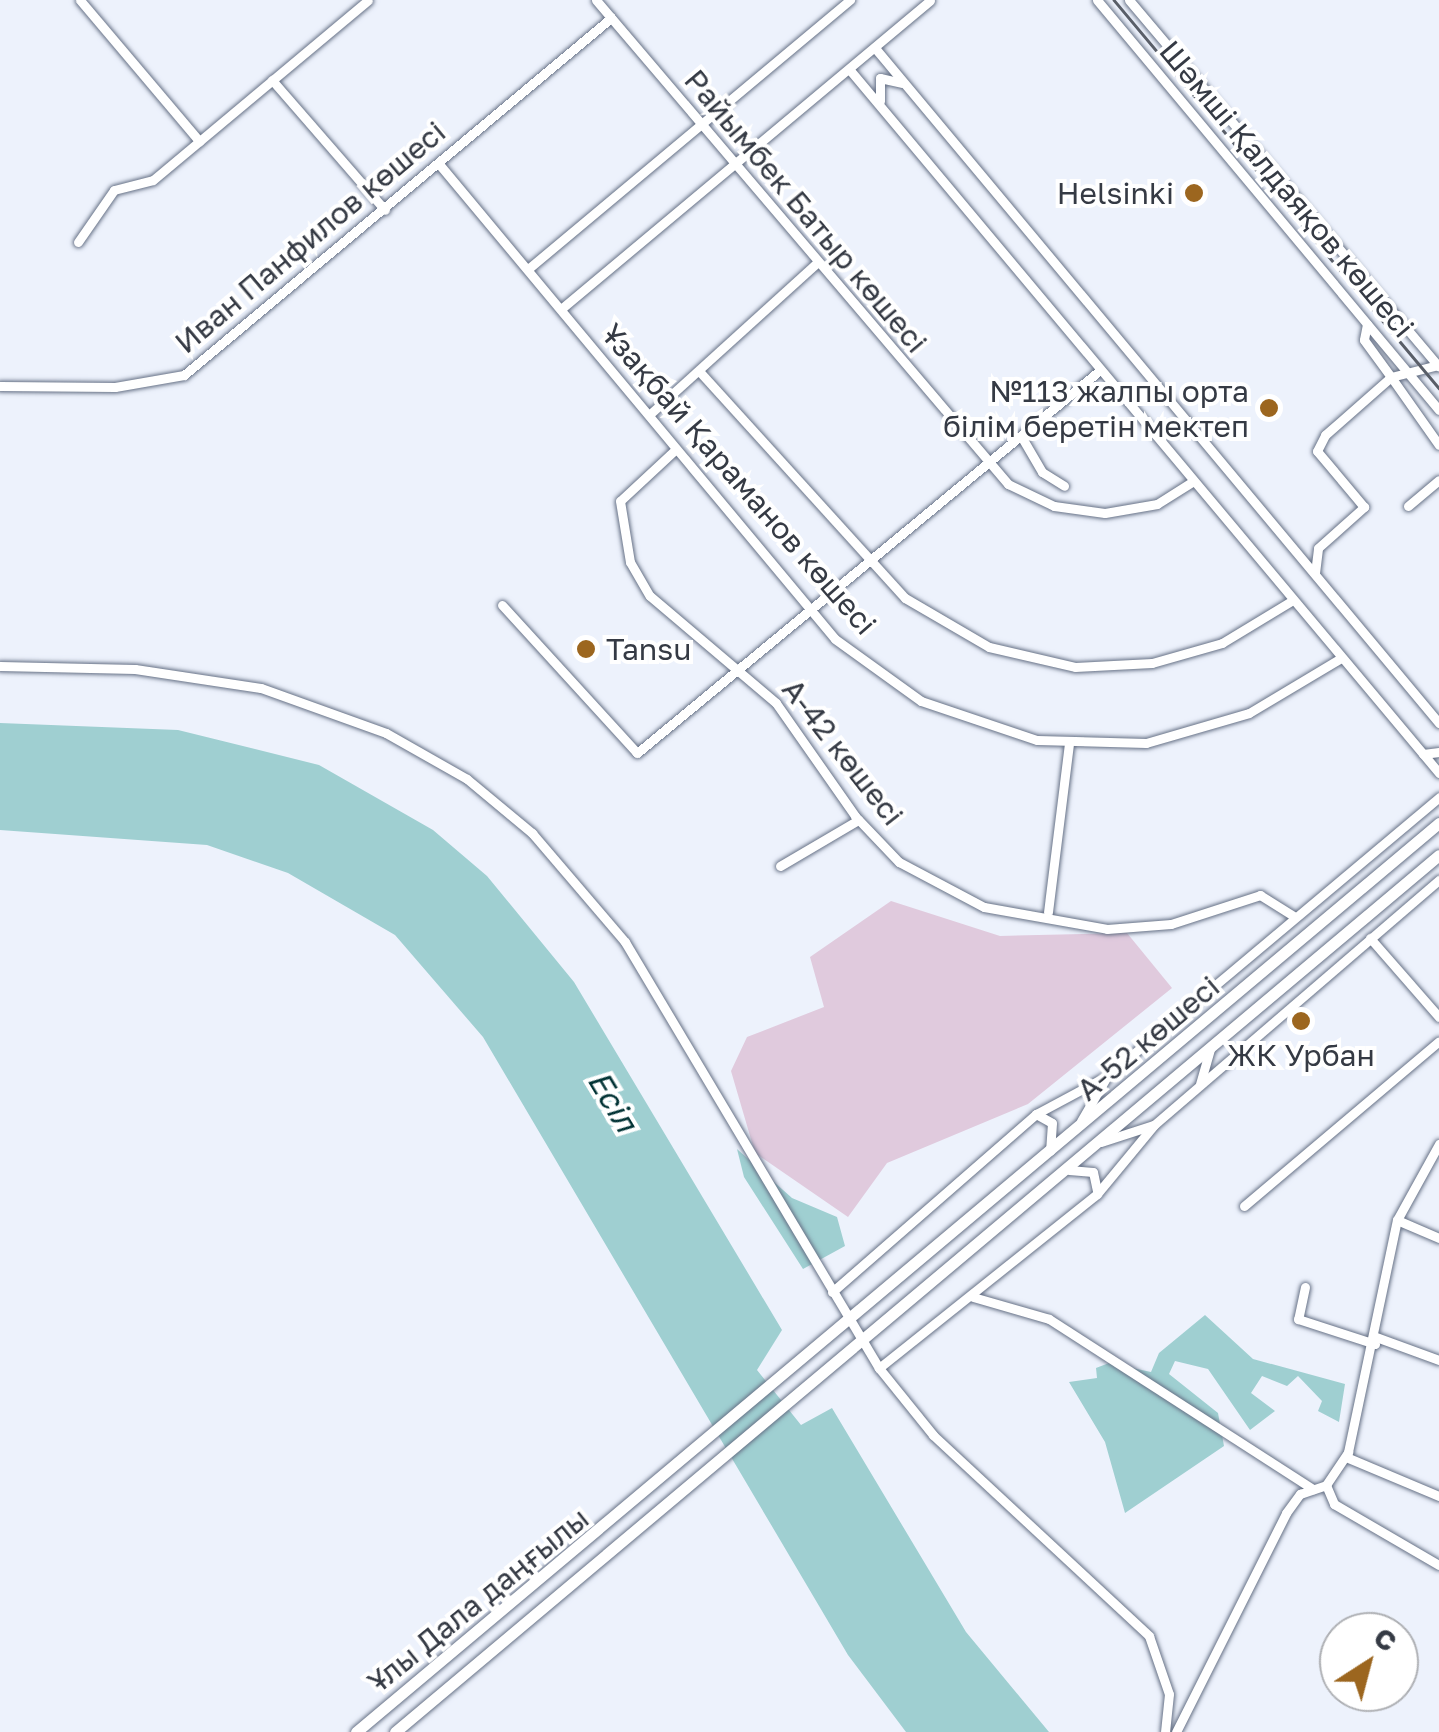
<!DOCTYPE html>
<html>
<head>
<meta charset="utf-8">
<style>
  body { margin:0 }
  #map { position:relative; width:1439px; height:1732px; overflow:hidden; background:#edf2fc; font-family:"Golos Text",sans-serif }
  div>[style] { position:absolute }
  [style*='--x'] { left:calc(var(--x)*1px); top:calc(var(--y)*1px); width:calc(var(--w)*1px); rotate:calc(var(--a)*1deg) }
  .green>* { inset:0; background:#e0cadd }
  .water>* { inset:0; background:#9fcfd1 }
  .roads { filter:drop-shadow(0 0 2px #667186) drop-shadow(0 0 2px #667186) }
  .minor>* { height:9px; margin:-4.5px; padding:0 4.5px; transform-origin:4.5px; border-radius:4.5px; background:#fff }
  .major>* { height:11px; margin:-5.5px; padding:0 5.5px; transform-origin:5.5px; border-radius:5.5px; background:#fff }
  .tram>* { height:2.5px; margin:-1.25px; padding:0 1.25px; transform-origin:1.25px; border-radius:1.25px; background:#595e68 }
  .dots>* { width:28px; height:28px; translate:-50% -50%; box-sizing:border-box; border:5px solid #fff; border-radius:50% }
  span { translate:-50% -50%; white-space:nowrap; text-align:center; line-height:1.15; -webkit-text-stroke:8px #fff; paint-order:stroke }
  .street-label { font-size:30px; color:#353a44 }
  .poi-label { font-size:30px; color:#353a44 }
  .right { translate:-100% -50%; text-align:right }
  .left { translate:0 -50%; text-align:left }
  .water-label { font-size:32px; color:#013234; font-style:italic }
  .north { position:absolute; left:1319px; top:1612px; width:100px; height:100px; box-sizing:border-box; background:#fff; border:2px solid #aeb0b4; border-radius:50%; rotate:36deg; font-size:28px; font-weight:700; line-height:40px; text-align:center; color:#353a44 }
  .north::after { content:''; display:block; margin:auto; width:35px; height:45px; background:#9c661f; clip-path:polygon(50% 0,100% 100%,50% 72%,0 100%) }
</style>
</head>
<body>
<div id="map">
  <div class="green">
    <div style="clip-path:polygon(891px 901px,1000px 936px,1127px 933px,1172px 988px,1028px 1104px,887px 1163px,848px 1217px,755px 1153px,731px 1071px,747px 1037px,824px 1007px,810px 957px)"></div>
  </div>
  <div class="water">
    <div style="clip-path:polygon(0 723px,178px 730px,319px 765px,433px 830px,487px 876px,574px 982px,782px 1330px,757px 1370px,801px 1425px,832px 1408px,966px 1632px,1049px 1732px,906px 1732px,848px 1655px,483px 1037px,395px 935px,288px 873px,207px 845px,0 830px)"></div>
    <div style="clip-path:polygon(737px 1149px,792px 1198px,837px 1217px,845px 1246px,803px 1269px,744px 1177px)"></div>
    <div style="clip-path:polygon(1205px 1315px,1253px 1359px,1345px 1384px,1339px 1422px,1318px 1411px,1322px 1401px,1298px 1376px,1287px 1386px,1262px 1376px,1251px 1393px,1275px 1411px,1250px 1430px,1208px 1369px,1175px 1361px,1169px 1374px,1218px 1413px,1224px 1446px,1125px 1513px,1105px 1442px,1069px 1382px,1097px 1378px,1096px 1368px,1109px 1363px,1151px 1372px,1159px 1353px)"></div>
  </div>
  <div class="roads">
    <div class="minor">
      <div style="--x:80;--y:0;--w:185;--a:49.8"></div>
      <div style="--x:596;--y:0;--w:636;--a:49.59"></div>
      <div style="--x:1008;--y:484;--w:51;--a:25.6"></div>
      <div style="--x:1054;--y:506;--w:51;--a:7.8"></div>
      <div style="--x:1105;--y:513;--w:53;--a:-9.8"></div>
      <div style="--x:1157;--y:504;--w:41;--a:-32.2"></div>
      <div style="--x:1097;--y:0;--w:534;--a:50.17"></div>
      <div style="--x:1129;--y:0;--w:480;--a:49.8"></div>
      <div style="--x:875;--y:48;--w:880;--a:50.12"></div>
      <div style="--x:849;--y:69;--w:919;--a:50.03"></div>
      <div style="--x:272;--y:80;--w:172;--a:49"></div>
      <div style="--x:880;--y:101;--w:23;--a:-90"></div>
      <div style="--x:880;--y:78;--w:22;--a:13"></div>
      <div style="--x:439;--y:164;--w:618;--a:50.18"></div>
      <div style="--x:835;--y:639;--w:106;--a:35.8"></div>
      <div style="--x:921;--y:701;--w:122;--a:18.6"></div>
      <div style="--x:1037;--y:740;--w:109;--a:1.6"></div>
      <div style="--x:1146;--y:743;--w:107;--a:-16.2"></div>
      <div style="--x:1249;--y:713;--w:107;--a:-30.9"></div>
      <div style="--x:78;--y:242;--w:63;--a:-55.3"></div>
      <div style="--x:114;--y:190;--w:40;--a:-14.4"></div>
      <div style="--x:153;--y:180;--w:280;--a:-39.9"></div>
      <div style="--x:528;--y:269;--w:420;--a:-39.9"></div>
      <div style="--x:561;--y:309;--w:481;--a:-39.9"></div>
      <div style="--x:1367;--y:324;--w:16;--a:101"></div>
      <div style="--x:1364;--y:340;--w:46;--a:53.9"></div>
      <div style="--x:1391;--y:377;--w:49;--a:-14.3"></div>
      <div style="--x:700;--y:372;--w:305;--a:47.8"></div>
      <div style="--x:905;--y:598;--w:97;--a:30.3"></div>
      <div style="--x:989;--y:647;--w:88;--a:13.1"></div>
      <div style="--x:1075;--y:667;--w:77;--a:-3"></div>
      <div style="--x:1152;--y:663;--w:73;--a:-15.9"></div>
      <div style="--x:1222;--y:643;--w:83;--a:-31.2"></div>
      <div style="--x:0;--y:386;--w:115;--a:0.5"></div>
      <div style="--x:115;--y:387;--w:70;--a:-9.9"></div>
      <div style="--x:184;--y:375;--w:557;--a:-39.9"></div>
      <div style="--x:649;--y:415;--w:228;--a:-42.2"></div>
      <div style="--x:1021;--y:436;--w:42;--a:59.7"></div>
      <div style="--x:1042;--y:472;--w:26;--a:32"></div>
      <div style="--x:676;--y:449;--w:76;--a:137.1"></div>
      <div style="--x:620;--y:501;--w:62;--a:80.7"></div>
      <div style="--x:630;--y:562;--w:39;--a:60"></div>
      <div style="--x:650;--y:596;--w:165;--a:40.3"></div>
      <div style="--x:776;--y:703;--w:138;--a:55"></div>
      <div style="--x:855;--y:816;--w:64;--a:46.3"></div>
      <div style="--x:899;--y:862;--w:96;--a:27.9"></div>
      <div style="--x:984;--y:907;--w:125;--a:10.1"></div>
      <div style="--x:1107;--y:929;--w:64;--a:-4.5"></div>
      <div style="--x:1171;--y:924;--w:94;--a:-18"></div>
      <div style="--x:1260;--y:895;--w:40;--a:32"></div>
      <div style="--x:1408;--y:506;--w:40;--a:-40"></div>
      <div style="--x:1315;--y:573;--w:25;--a:-83"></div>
      <div style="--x:1318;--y:548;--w:62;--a:-41.7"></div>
      <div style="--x:1364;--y:507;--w:73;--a:-130"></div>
      <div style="--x:1317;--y:451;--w:18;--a:-63"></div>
      <div style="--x:1325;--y:435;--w:88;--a:-41.3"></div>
      <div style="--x:1391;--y:377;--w:83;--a:54.8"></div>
      <div style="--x:502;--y:605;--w:200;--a:47.6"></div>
      <div style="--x:637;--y:753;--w:599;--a:-39.59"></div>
      <div style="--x:0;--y:666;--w:135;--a:1.3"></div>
      <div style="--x:135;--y:669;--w:127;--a:8.6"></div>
      <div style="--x:261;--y:688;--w:133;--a:19.8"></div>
      <div style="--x:386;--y:733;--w:93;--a:29.6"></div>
      <div style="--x:467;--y:779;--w:85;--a:39.7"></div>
      <div style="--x:532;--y:833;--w:143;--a:49.5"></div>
      <div style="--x:625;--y:942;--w:496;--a:59.2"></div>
      <div style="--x:879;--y:1368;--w:86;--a:51.1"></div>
      <div style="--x:933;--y:1435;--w:295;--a:42.9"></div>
      <div style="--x:1149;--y:1636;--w:61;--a:71"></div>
      <div style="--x:1169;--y:1694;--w:38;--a:96"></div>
      <div style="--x:1423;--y:754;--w:16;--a:-7"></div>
      <div style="--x:780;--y:866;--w:91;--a:-30.5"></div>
      <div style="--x:1048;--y:912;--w:169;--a:-82.9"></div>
      <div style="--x:1370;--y:938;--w:105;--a:48.9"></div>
      <div style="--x:1200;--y:1084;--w:37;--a:-74"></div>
      <div style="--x:1036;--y:1114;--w:18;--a:29"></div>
      <div style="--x:1052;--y:1123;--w:28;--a:94"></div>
      <div style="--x:1081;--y:1121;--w:50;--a:-59.8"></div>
      <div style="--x:1101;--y:1142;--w:55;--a:-18.1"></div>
      <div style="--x:1069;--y:1170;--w:24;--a:5"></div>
      <div style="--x:1093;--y:1172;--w:19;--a:78"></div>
      <div style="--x:1244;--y:1206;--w:255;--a:-40.2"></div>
      <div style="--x:1397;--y:1220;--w:46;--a:23.2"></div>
      <div style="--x:1305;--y:1287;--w:33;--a:102"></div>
      <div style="--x:1298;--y:1319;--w:81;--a:18"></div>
      <div style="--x:832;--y:1292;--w:271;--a:-41.1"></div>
      <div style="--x:1036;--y:1114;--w:81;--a:-28.2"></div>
      <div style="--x:1107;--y:1076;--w:434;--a:-40"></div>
      <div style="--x:973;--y:1297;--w:79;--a:16.1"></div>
      <div style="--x:1049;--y:1319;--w:314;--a:32.8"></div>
      <div style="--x:1376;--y:1337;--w:67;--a:20.1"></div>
      <div style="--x:879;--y:1368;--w:279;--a:-38.6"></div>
      <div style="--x:1097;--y:1194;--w:89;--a:-50.4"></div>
      <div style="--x:1154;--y:1125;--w:376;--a:-40.7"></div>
      <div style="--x:1346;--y:1457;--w:101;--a:22.8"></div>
      <div style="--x:1326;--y:1485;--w:21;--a:67"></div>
      <div style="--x:1334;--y:1504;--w:121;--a:30.2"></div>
      <div style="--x:1176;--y:1732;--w:245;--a:-63.3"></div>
      <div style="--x:1286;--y:1513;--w:24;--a:-54"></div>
      <div style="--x:1300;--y:1494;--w:28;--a:-19"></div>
      <div style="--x:1326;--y:1485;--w:40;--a:-56"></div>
      <div style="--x:1348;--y:1452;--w:237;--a:-78.1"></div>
      <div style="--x:1397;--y:1220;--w:87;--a:-61.1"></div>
    </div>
    <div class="major">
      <div style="--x:356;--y:1732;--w:1414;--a:-40.01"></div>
      <div style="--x:395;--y:1732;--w:1363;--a:-40.03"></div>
    </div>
  </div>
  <div class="tram">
    <div style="--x:1114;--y:0;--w:506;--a:50.05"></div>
  </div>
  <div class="dots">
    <div style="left:1194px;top:193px;background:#9c661f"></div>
    <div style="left:1269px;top:408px;background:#9c661f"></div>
    <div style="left:586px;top:649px;background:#9c661f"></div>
    <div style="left:1301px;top:1021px;background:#9c661f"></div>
  </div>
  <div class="street-label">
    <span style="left:1287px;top:189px;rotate:50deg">Шәмші Қалдаяқов көшесі</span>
    <span style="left:806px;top:211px;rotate:50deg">Райымбек Батыр көшесі</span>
    <span style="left:310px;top:237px;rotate:-40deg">Иван Панфилов көшесі</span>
    <span style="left:739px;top:479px;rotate:49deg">Ұзақбай Қараманов көшесі</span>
    <span style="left:843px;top:752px;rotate:52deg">А-42 көшесі</span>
    <span style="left:1148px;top:1038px;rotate:-40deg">А-52 көшесі</span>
    <span style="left:478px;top:1600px;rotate:-39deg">Ұлы Дала даңғылы</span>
  </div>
  <div class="poi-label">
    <span class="right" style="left:1174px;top:193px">Helsinki</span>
    <span class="right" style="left:1249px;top:408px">№113 жалпы орта<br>білім беретін мектеп</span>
    <span class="left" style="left:606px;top:649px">Tansu</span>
    <span style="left:1301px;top:1055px">ЖК Урбан</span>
  </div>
  <div class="water-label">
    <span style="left:613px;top:1101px;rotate:59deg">Есіл</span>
  </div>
  <div class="north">С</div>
</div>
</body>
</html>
